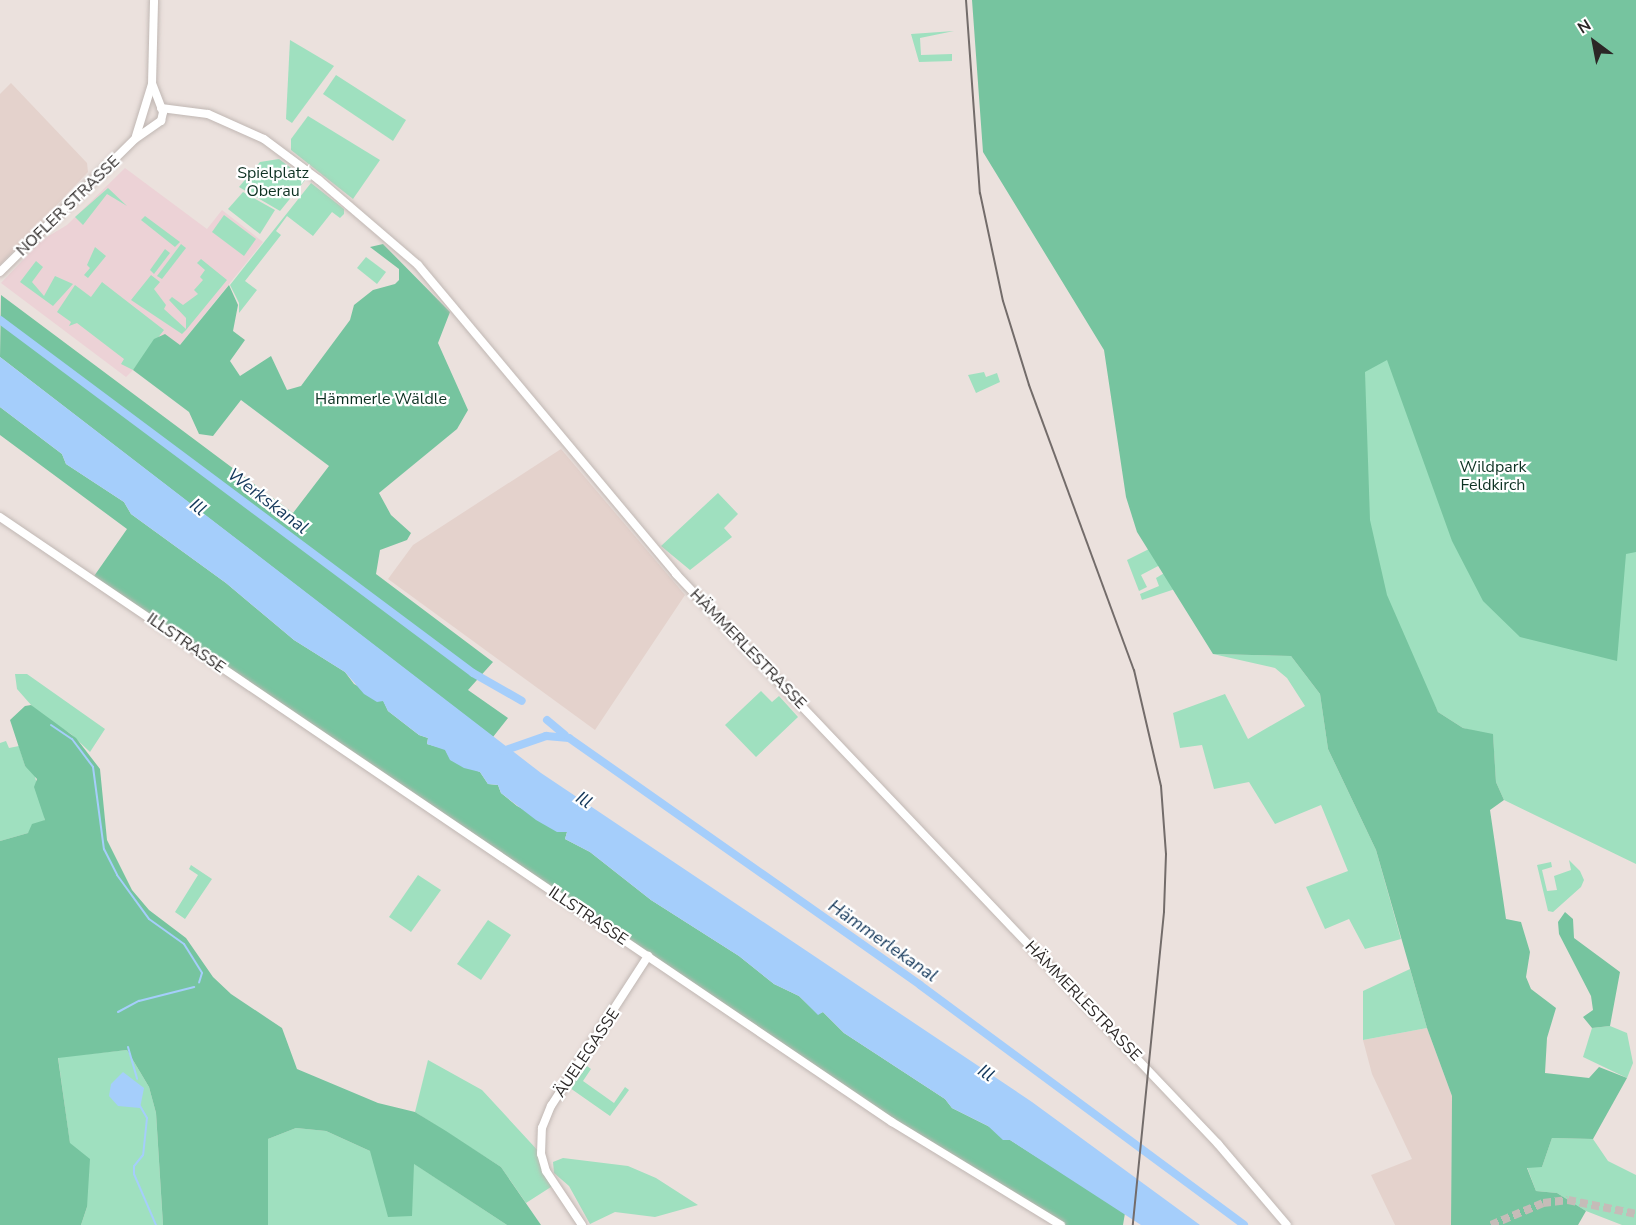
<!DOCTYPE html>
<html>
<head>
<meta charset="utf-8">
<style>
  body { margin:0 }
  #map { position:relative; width:1636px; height:1225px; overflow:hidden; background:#ebe1dd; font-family:"Nunito Sans",sans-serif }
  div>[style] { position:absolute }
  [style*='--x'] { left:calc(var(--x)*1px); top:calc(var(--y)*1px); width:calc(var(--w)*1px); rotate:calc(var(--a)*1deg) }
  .built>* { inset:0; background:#e4d2cc }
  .education>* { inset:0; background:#ecd2d6 }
  .green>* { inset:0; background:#9fe0bf }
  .forest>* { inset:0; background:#76c49f }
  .water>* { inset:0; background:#a5cefb }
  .stream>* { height:2px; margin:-1px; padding:0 1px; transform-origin:1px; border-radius:1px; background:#a5cefb }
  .canal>* { height:8px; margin:-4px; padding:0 4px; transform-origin:4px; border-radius:4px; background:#a5cefb }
  .secondary-tunnel>* { height:8px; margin-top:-4px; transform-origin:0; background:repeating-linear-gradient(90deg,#c5bcb8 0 8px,transparent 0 12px) }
  .roads { filter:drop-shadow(0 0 2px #c0b7b3) drop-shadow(0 0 2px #c0b7b3) }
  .secondary>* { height:8px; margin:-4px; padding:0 4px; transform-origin:4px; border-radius:4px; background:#fff }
  .rail>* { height:2px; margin:-1px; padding:0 1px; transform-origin:1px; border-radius:1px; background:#736c6a }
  span { translate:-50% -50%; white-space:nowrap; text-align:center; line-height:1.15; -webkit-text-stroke:4.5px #fff; paint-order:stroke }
  .park-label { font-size:16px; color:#0d3122 }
  .street-label { font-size:16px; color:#2b2726 }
  .water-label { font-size:18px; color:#13375a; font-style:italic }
  .north { position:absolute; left:1564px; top:12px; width:60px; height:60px; -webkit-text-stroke:4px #fff; paint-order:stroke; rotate:328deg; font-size:16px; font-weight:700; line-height:24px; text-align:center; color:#2b2726 }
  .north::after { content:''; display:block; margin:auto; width:21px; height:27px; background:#2b2726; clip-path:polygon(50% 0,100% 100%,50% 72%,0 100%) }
</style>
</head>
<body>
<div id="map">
  <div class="built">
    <div style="clip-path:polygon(11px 83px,87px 163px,88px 172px,0 265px,0 94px)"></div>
    <div style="clip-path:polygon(561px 449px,685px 595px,595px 730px,388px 579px,413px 545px)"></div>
    <div style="clip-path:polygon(1427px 1028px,1452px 1096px,1451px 1225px,1395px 1225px,1371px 1175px,1412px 1159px,1372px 1074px,1363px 1040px)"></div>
  </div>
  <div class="education">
    <div style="clip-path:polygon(125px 168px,207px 229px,222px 210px,263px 242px,180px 345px,133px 370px,126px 377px,1px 283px,42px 240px,67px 225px)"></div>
  </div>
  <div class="green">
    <div style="clip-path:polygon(1636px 0,1636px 864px,1504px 800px,1496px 782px,1493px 736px,1463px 728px,1438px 712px,1363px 566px,1350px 380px)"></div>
    <div style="clip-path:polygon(954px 31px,920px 38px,921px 55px,952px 54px,952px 61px,919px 62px,911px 34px)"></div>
    <div style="clip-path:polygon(290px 40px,334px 66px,292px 123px,286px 119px)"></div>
    <div style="clip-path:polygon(336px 75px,406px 120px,393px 141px,323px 94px)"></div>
    <div style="clip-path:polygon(308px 116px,380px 160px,353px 199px,291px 150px,291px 139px)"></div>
    <div style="clip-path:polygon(279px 159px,306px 179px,280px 211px,239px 187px,260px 162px)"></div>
    <div style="clip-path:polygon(311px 183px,344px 209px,344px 214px,340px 218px,332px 212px,313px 236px,287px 216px,276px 231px,281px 235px,245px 281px,257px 290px,239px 313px,239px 303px,230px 285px)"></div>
    <div style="clip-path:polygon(108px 188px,127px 206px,107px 194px,83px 225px,75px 217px)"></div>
    <div style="clip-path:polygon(243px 192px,275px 210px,260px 234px,228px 209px)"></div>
    <div style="clip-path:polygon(224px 215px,256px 239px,244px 256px,212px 232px)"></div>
    <div style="clip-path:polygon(145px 216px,180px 242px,175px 247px,141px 220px)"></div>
    <div style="clip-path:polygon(181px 244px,186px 248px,162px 279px,157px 276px)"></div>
    <div style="clip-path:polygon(95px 247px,106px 256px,88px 278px,84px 275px,90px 268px,87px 265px)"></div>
    <div style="clip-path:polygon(165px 249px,170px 253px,154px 274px,150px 270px)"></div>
    <div style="clip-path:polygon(366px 257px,386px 272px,377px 284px,357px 268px)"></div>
    <div style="clip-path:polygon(201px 259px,227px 280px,186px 330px,182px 334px,131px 300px,151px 275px,160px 282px,154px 289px,166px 305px,164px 309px,186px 329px,186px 318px,169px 300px,172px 297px,183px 305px,198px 294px,194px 290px,203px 280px,200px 277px,205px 270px,197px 263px)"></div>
    <div style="clip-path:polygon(36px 261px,43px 267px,32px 282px,44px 296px,55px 276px,73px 284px,53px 306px,20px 282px)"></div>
    <div style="clip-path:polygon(102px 282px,164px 330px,133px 370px,121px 364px,124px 359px,77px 323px,69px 326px,71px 322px,57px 312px,75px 285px,91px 297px)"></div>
    <div style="clip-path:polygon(984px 372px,986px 377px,997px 373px,1000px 382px,976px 393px,968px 375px)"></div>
    <div style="clip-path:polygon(718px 493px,738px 514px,724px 528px,732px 537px,690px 570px,661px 546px)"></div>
    <div style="clip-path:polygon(1153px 547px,1178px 588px,1142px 600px,1140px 594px,1159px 586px,1156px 578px,1166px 572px,1162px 564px,1141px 575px,1147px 587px,1139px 591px,1127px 560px)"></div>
    <div style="clip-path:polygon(1213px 654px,1291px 656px,1320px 694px,1328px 749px,1376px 850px,1401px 939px,1365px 949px,1349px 919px,1325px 929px,1306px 887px,1348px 871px,1321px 805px,1275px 824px,1249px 782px,1214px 789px,1202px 745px,1180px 748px,1173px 713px,1225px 694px,1248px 739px,1305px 706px,1287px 678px,1275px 668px)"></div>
    <div style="clip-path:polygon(15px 674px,27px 674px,105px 729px,90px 752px,71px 734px,39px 714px,17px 689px)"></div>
    <div style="clip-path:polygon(761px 691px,772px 702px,779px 696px,798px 717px,756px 757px,725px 725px)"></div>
    <div style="clip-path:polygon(6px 741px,9px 748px,19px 746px,25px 766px,34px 772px,45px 820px,28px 833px,0 841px,0 743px)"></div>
    <div style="clip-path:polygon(1569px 860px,1580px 871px,1584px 880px,1581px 887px,1553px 912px,1548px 911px,1537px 865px,1551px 862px,1552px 867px,1542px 870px,1547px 891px,1557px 890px,1554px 876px,1571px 870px)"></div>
    <div style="clip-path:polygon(191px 865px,212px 879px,185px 919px,175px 912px,198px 875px,189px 869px)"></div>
    <div style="clip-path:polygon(418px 875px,441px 890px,411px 932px,389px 917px)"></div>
    <div style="clip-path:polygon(488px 920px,511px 935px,481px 980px,457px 964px)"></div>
    <div style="clip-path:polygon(1410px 969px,1427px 1028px,1363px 1040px,1363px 991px)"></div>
    <div style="clip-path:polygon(1610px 1026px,1627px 1033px,1633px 1063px,1627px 1078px,1583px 1057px,1592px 1028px)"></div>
    <div style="clip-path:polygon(127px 1050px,149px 1087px,156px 1113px,163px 1225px,81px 1225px,87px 1207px,70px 1144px,58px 1057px)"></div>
    <div style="clip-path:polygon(428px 1060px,482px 1090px,541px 1154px,554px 1185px,526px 1203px,501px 1167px,415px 1112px)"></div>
    <div style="clip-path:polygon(587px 1066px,591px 1069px,583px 1081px,614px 1103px,625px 1087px,629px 1090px,610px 1116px,570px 1088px)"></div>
    <div style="clip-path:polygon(296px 1128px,326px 1131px,370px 1151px,413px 1163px,507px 1225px,268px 1225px,268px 1139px)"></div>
    <div style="clip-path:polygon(1552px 1138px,1593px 1139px,1608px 1161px,1636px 1175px,1636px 1225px,1622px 1225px,1586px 1211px,1557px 1193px,1536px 1191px,1527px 1167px,1542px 1167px)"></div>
    <div style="clip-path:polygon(563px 1158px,628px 1166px,656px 1178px,698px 1205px,655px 1217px,615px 1212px,590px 1224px,569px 1186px,554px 1173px,553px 1162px)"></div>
  </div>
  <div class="forest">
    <div style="clip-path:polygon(972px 0,1636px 0,1636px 552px,1626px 554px,1617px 661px,1520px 637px,1483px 601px,1452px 541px,1387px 360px,1365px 372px,1370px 520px,1387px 595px,1438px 712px,1463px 728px,1493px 734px,1496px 782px,1504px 800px,1490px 810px,1506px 919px,1521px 922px,1530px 952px,1526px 977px,1531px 989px,1556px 1008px,1547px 1038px,1545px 1073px,1589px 1078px,1599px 1067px,1627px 1078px,1593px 1139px,1552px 1138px,1542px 1167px,1527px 1168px,1536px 1191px,1557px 1193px,1586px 1211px,1578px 1225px,1451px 1225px,1452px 1096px,1427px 1028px,1376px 850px,1328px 749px,1320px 694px,1291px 656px,1213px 654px,1137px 532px,1126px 497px,1104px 350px,983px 152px)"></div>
    <div style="clip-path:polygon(383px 244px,450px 312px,438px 343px,468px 410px,457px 429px,379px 493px,391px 515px,411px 533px,407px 540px,380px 550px,376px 574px,493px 662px,468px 690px,508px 718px,493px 737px,0 357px,1px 295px,293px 513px,329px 466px,241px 400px,213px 436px,199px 434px,189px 412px,133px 370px,154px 339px,165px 334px,180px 345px,229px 285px,238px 305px,233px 331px,245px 340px,230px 361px,240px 376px,271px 356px,287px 390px,301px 386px,350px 320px,354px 305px,373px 290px,395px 284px,399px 280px,399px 269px,370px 247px)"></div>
    <div style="clip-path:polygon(0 407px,62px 454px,66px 464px,124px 502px,131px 514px,226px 583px,294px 640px,345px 672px,354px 684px,383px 700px,388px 711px,419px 735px,428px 738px,427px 744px,445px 749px,451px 760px,480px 772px,488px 784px,498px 785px,501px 793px,517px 806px,567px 832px,565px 839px,590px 852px,651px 900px,739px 956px,774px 984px,799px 996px,818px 1014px,823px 1012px,844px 1033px,945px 1099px,952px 1108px,988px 1126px,1125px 1213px,1123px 1225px,1061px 1225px,915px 1138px,92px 579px,127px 529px,0 435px)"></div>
    <div style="clip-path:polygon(31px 705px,76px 738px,100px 769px,107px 840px,132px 890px,149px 910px,186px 938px,213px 977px,231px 994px,282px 1028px,297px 1069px,378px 1103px,415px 1112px,446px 1131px,501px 1167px,541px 1225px,507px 1225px,414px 1164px,412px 1216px,388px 1217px,370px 1151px,326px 1131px,296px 1128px,268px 1139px,268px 1225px,163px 1225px,156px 1113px,149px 1087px,127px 1050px,58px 1058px,70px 1143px,90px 1159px,87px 1207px,81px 1225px,0 1225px,0 841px,28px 833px,32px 824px,45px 820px,34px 787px,37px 779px,25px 766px,10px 720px,25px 706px)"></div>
    <div style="clip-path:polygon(1565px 912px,1573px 919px,1574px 938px,1620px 972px,1610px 1026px,1592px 1028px,1583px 1017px,1593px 1010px,1591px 996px,1559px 934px,1558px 922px)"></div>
  </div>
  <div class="water">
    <div style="clip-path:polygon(0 357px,541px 773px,1032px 1102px,1200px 1225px,1141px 1225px,1010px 1140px,1003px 1140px,988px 1126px,952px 1108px,945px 1099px,844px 1033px,823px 1012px,818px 1015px,799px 996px,774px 984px,739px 956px,651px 900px,590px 852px,565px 839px,567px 832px,557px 832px,536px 820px,501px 793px,498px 785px,488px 784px,480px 772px,464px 768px,450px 760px,445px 750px,427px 744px,428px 738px,419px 735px,388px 711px,383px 701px,377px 702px,364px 694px,345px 672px,294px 640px,226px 583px,131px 514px,124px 502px,66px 464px,62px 454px,0 407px)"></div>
    <div style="clip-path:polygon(123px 1072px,144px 1088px,140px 1108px,118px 1106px,109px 1096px,111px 1084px)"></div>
  </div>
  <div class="stream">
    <div style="--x:51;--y:725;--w:25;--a:34"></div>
    <div style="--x:72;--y:739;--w:35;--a:53"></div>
    <div style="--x:93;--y:767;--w:83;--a:82.4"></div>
    <div style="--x:104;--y:849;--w:29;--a:63"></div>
    <div style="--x:117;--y:875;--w:54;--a:54"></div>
    <div style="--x:149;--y:919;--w:43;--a:35.5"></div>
    <div style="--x:184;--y:944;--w:34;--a:58"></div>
    <div style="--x:202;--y:973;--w:10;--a:107"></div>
    <div style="--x:118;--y:1012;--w:24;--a:-28"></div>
    <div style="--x:139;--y:1001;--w:57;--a:-14.3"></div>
    <div style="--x:128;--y:1047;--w:33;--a:74"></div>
    <div style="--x:140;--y:1106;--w:14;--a:60"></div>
    <div style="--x:147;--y:1118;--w:37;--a:96"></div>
    <div style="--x:143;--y:1155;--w:14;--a:129"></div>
    <div style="--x:134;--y:1166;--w:8;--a:90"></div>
    <div style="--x:134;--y:1174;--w:56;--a:66.7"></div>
  </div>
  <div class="canal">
    <div style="--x:0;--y:320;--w:590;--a:36.73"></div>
    <div style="--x:473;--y:673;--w:56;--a:29.7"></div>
    <div style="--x:547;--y:720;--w:23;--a:40"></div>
    <div style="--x:503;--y:751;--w:46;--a:-19.2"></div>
    <div style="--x:546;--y:736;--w:23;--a:5"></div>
    <div style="--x:569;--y:738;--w:429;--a:35.1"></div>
    <div style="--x:920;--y:985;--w:403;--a:36.5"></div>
  </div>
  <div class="secondary-tunnel">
    <div style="--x:1491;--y:1225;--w:56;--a:-22.9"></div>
    <div style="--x:1543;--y:1203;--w:25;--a:-7"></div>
    <div style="--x:1568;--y:1200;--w:69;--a:11.6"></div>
  </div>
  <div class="roads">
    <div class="secondary">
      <div style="--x:161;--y:108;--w:47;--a:7.3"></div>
      <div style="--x:208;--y:114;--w:61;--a:24.1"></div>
      <div style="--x:264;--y:139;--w:69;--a:36.7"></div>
      <div style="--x:319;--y:180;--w:130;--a:40.6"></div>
      <div style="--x:418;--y:265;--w:403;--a:50.1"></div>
      <div style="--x:676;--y:574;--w:787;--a:46.44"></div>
      <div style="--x:1218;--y:1144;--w:106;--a:49.6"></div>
      <div style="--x:136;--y:136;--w:54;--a:-72.9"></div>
      <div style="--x:152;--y:84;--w:84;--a:-88.6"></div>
      <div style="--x:0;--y:272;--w:190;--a:-44.6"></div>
      <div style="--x:135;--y:139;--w:32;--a:-35"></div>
      <div style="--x:161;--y:121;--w:9;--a:-77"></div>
      <div style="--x:163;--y:112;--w:30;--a:-111"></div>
      <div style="--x:0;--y:517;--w:1078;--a:34.15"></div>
      <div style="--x:892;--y:1122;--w:198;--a:31.4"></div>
      <div style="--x:582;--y:1225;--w:65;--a:-123.7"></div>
      <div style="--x:546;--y:1171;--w:18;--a:-106"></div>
      <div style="--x:541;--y:1154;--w:26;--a:-88"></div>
      <div style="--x:542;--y:1128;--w:24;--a:-68"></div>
      <div style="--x:551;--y:1106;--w:179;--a:-57.1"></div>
    </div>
  </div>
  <div class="rail">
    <div style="--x:966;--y:0;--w:194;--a:85.9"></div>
    <div style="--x:980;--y:193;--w:110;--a:78"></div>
    <div style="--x:1003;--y:301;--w:88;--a:72.8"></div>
    <div style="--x:1029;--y:385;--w:304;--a:69.8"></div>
    <div style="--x:1134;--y:670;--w:119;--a:76.9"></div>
    <div style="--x:1161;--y:786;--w:68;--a:85.8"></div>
    <div style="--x:1166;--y:854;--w:58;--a:92"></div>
    <div style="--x:1164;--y:912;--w:315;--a:95.7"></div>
  </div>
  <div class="park-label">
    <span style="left:273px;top:182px">Spielplatz<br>Oberau</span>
    <span style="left:381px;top:399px">Hämmerle Wäldle</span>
    <span style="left:1493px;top:476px">Wildpark<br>Feldkirch</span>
  </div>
  <div class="street-label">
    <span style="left:68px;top:206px;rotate:-44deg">NOFLER STRASSE</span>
    <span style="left:186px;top:643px;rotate:35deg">ILLSTRASSE</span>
    <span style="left:748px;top:649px;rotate:46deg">HÄMMERLESTRASSE</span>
    <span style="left:588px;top:916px;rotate:34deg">ILLSTRASSE</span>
    <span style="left:1083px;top:1001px;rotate:46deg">HÄMMERLESTRASSE</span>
    <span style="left:587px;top:1053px;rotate:-56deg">ÄUELEGASSE</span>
  </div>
  <div class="water-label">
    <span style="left:268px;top:501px;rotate:37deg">Werkskanal</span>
    <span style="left:198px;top:507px;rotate:38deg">Ill</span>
    <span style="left:584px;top:800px;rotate:34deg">Ill</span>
    <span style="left:883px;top:941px;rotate:35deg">Hämmerlekanal</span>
    <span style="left:986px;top:1073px;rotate:35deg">Ill</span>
  </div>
  <div class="north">N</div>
</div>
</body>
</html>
